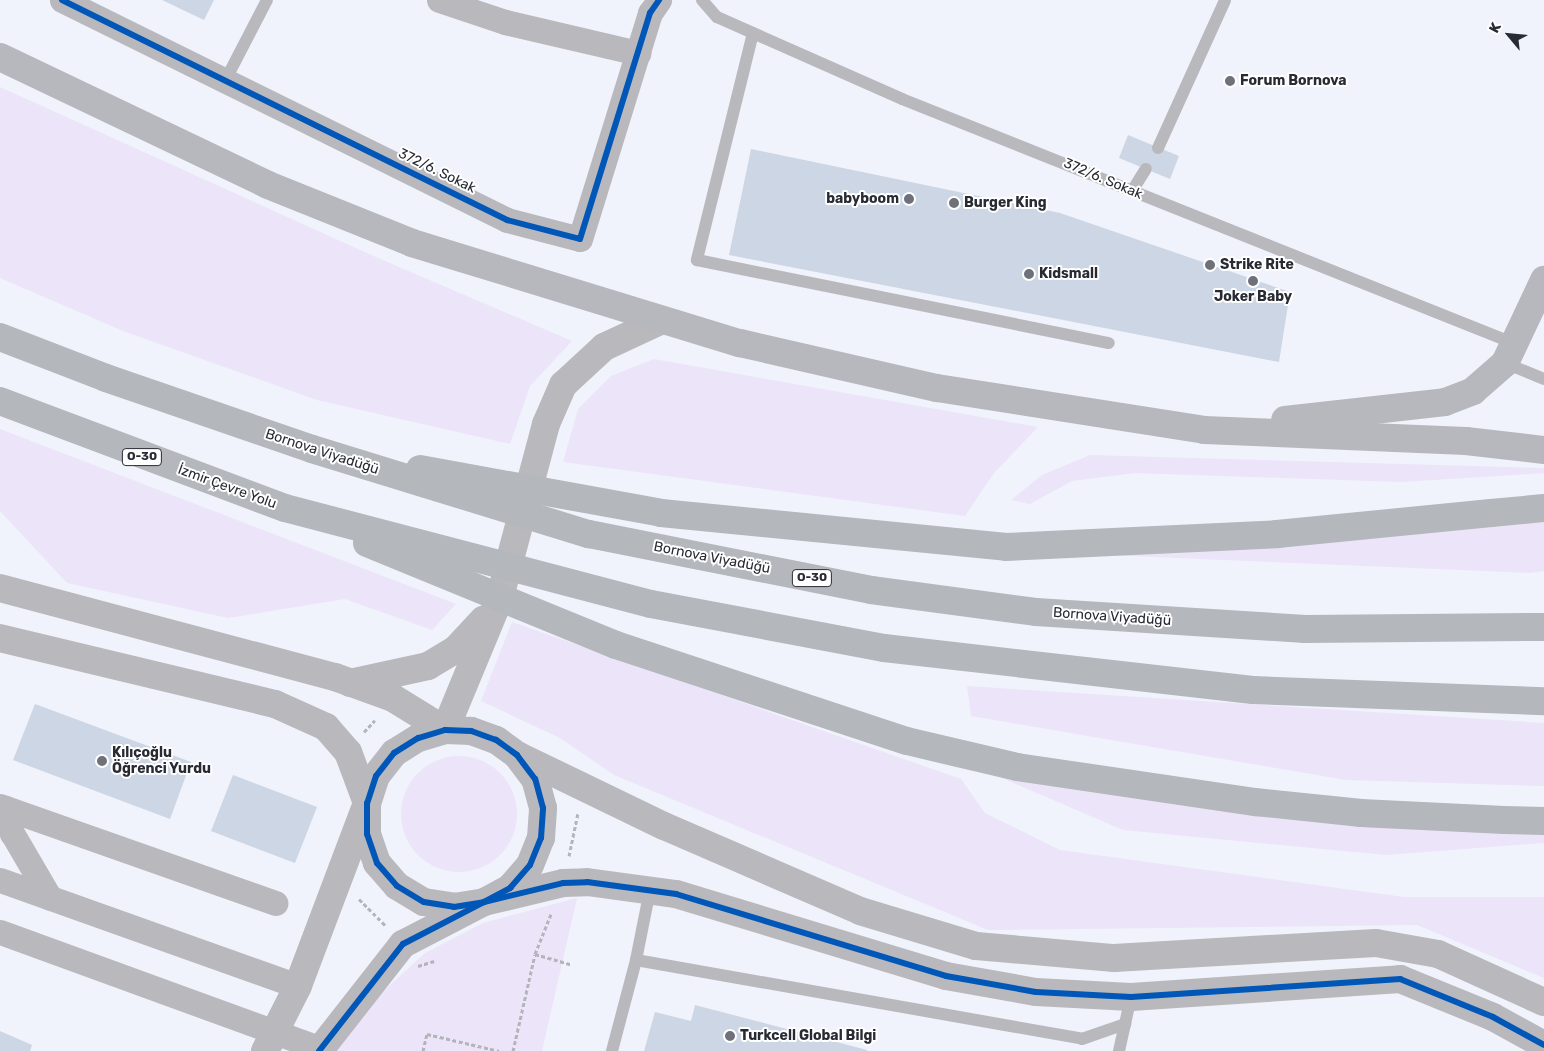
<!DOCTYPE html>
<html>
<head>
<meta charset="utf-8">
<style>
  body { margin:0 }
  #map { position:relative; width:1544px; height:1051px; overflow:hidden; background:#f0f3fb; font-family:Rubik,sans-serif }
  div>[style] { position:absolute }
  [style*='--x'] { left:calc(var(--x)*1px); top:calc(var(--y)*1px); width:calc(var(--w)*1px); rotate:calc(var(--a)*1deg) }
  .green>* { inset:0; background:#ece4f9 }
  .round { border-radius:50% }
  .building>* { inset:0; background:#ccd6e4 }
  .path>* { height:3px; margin-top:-1.5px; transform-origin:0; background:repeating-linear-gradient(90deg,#b4b5ba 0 4px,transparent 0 6.5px) }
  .service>* { height:12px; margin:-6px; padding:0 6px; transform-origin:6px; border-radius:6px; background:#b9b8bd }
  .minor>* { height:25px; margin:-12.5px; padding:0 12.5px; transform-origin:12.5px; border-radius:12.5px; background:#b9b8bd }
  .tertiary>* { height:28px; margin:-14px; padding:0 14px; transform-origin:14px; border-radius:14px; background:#b9b8bd }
  .secondary>* { height:28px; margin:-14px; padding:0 14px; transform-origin:14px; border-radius:14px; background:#b7b8bd }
  .motorway>* { height:28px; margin:-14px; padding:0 14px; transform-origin:14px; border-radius:14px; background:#b4b7bb }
  .motorway-bridge>* { height:28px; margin:-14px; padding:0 14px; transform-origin:14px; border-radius:14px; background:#b4b7bb }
  .cycleway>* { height:6px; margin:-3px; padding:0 3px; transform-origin:3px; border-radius:3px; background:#0057b8 }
  .dots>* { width:14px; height:14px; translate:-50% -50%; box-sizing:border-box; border:2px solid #fff; border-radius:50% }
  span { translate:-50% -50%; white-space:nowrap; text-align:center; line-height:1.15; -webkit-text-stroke:4px #fff; paint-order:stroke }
  .shield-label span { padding:1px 4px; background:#fff; border:1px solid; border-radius:4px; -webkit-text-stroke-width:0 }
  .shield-label { font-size:12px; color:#282b34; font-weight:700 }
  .poi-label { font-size:14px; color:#282b34; font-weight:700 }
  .left { translate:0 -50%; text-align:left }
  .right { translate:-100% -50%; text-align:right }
  .street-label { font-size:14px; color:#282b34 }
  .north { position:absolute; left:1484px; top:10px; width:50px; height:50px; -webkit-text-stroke:4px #fff; paint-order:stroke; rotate:298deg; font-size:14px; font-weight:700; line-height:20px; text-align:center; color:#282b34 }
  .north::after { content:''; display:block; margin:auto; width:18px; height:22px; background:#282b34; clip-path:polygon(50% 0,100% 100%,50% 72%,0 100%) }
</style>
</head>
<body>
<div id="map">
  <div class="green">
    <div style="clip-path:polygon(0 87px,378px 258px,572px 341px,530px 386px,510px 444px,317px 400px,123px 331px,0 278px)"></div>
    <div style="clip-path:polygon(654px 359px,1038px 427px,994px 473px,965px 516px,563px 462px,578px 409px,611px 376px)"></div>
    <div style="clip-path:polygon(0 429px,456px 604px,432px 630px,345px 599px,228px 618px,67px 583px,0 511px)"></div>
    <div style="clip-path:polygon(1090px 455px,1544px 468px,1544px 473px,1401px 482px,1135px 473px,1072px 481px,1030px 504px,1011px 500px,1042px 475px)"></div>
    <div style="clip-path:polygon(1544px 517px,1544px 571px,1529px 573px,1059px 553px)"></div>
    <div style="clip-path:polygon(512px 622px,961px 779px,985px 813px,1060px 850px,1404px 897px,1544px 897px,1544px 978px,1417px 925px,988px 930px,614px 775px,560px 738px,481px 701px)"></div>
    <div style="clip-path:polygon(967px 686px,1544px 723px,1544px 786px,1346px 780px,971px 716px)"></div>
    <div class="round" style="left:401px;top:756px;width:116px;height:116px"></div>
    <div style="clip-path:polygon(1002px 778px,1544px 830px,1544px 843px,1386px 855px,1123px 830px)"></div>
    <div style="clip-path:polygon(577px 898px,542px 1051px,333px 1051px,363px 1010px,425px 953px,483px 923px)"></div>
  </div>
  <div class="building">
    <div style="clip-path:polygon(162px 0,214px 0,204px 20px)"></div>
    <div style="clip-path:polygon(1128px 135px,1179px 156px,1170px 179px,1119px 158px)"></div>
    <div style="clip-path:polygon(751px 149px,1060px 213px,1290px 292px,1279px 362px,729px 255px)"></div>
    <div style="clip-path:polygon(35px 704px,191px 762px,170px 819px,13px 760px)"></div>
    <div style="clip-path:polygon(233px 775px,317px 807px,295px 863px,211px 831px)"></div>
    <div style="clip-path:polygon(695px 1005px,867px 1050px,867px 1051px,644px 1051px,655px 1012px,691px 1021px)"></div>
    <div style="clip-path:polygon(0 1031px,32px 1045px,30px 1051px,0 1051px)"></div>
  </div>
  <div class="path">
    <div style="--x:364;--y:732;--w:16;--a:-47"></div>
    <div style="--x:569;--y:856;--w:44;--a:-78.2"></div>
    <div style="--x:359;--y:899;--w:37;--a:45"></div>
    <div style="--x:535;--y:954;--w:37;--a:16"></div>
    <div style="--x:418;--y:966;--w:17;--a:-17"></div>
    <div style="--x:423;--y:1051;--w:17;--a:-77"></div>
    <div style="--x:427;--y:1034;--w:74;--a:13.3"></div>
    <div style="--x:513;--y:1051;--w:99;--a:-77.2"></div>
    <div style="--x:535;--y:954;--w:43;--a:-68.2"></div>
  </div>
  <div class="service">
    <div style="--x:702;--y:0;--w:23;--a:49"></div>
    <div style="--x:717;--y:17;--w:202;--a:23.9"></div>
    <div style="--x:902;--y:99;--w:658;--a:21.77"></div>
    <div style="--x:753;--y:33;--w:234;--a:103.9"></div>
    <div style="--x:697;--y:260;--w:420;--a:11.4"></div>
    <div style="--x:225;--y:81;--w:91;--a:-62.6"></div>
    <div style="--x:1158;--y:148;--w:162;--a:-65.6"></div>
    <div style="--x:1132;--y:191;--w:26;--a:-58"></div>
    <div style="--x:1505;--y:363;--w:42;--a:22.3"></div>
    <div style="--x:636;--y:960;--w:71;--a:-78.7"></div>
    <div style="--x:612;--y:1051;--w:94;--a:-75.2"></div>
    <div style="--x:636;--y:960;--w:453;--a:10"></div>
    <div style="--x:1082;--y:1039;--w:46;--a:-19.2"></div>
    <div style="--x:1119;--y:1051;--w:55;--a:-77.5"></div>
  </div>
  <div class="minor">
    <div style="--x:62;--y:0;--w:496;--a:26.3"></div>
    <div style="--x:507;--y:220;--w:75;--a:14.6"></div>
    <div style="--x:580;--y:239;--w:237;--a:-72.8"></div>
    <div style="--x:650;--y:13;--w:16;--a:-55"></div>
    <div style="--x:439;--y:0;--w:70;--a:18.4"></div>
    <div style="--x:505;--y:22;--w:137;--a:13.1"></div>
    <div style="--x:0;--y:806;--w:292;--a:19.4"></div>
    <div style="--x:6;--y:808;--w:26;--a:77"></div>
    <div style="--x:12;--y:833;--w:75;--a:59.7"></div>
    <div style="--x:0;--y:880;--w:316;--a:19.6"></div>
    <div style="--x:0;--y:932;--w:342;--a:20"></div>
  </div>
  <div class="tertiary">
    <div style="--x:0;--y:588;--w:347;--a:14.9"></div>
    <div style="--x:335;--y:677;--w:62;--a:19.9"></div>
    <div style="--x:393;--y:698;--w:61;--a:31.6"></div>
    <div style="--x:0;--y:638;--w:283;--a:13.5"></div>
    <div style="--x:275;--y:704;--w:56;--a:24.3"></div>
    <div style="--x:326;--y:727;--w:33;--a:49"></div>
    <div style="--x:348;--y:752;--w:54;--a:69.6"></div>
    <div style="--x:367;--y:803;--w:196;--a:110.7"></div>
    <div style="--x:298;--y:986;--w:73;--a:116.9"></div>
    <div style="--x:350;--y:683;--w:80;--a:-12.3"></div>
    <div style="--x:428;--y:666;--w:33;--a:-31"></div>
    <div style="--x:456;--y:649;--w:40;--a:-47"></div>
    <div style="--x:445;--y:730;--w:144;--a:-67.5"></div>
    <div style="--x:500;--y:597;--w:179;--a:-75.1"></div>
    <div style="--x:546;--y:424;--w:43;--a:-66.4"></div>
    <div style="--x:563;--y:385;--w:56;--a:-42.8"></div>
    <div style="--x:604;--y:347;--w:64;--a:-25"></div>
    <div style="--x:519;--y:756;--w:161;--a:25.8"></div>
    <div style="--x:664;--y:826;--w:214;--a:23.4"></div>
    <div style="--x:860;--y:911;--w:121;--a:16.8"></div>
    <div style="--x:976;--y:946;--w:139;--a:5"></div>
    <div style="--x:1114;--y:958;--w:262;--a:-3.3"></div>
    <div style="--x:1376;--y:943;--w:63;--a:10.1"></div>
    <div style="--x:1438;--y:954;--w:116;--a:24.4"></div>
    <div style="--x:319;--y:1051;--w:136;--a:-51.9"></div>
    <div style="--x:403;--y:944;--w:91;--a:-27.4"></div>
    <div style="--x:484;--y:902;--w:30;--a:-28"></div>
    <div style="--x:510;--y:888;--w:30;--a:-49"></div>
    <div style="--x:530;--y:865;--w:29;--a:-68"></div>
    <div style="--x:541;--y:838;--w:30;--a:-86"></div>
    <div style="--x:543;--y:808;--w:30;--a:-105"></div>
    <div style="--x:535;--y:779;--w:30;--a:-127"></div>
    <div style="--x:517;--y:755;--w:26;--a:-144"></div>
    <div style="--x:496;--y:740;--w:27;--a:-160"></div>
    <div style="--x:471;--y:731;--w:26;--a:-178"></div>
    <div style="--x:445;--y:730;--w:28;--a:163"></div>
    <div style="--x:418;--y:738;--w:28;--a:148"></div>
    <div style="--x:394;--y:753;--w:29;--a:128"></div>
    <div style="--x:376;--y:776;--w:28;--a:108"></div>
    <div style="--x:367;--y:803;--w:31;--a:90"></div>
    <div style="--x:367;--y:834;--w:31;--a:71"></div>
    <div style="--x:377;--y:863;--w:30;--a:49"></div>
    <div style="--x:397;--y:886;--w:31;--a:31"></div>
    <div style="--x:424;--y:902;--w:30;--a:9"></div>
    <div style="--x:454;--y:907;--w:30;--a:-9"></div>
    <div style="--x:484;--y:902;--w:81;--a:-13.5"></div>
    <div style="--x:563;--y:883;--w:24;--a:-2"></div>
    <div style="--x:587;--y:882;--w:90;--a:7.7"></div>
    <div style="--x:676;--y:894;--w:282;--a:16.9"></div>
    <div style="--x:946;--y:976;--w:91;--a:10.1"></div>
    <div style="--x:1036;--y:992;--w:95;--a:3"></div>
    <div style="--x:1131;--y:997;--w:270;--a:-3.8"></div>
    <div style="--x:1400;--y:979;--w:100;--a:22.2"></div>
    <div style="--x:1493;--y:1017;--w:58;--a:28.8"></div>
  </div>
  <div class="secondary">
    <div style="--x:0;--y:57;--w:297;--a:25.5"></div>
    <div style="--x:268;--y:185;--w:155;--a:21.9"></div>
    <div style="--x:412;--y:243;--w:343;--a:17"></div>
    <div style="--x:740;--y:343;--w:202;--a:12.9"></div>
    <div style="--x:937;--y:388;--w:270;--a:8.9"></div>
    <div style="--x:1204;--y:430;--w:262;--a:2.4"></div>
    <div style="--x:1466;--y:441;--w:79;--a:6.6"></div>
    <div style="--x:1285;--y:420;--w:161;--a:-6.4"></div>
    <div style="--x:1445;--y:402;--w:30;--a:-21"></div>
    <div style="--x:1473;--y:391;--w:43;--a:-41.2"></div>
    <div style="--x:1505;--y:363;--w:92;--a:-64.8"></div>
  </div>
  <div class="motorway">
    <div style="--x:0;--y:337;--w:114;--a:21.1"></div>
    <div style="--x:0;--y:401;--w:304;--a:20.6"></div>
    <div style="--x:1491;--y:513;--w:53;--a:-5.4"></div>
    <div style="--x:1504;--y:820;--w:40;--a:1.4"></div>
  </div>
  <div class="motorway-bridge">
    <div style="--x:106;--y:378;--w:218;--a:19"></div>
    <div style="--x:312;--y:449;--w:290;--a:17.1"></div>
    <div style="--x:589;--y:534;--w:288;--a:11.2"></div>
    <div style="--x:871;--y:590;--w:166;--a:7.6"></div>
    <div style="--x:1036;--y:612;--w:270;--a:3.6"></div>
    <div style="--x:1305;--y:629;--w:239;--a:-0.5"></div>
    <div style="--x:420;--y:469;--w:245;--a:10.3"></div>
    <div style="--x:661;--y:513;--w:347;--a:5.6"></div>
    <div style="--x:1006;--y:547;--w:271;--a:-2.7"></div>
    <div style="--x:1277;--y:534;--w:215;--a:-5.6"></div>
    <div style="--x:285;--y:508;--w:378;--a:14.7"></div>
    <div style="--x:651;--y:604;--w:237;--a:10.7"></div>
    <div style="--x:884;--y:648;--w:371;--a:6.5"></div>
    <div style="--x:1253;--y:690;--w:291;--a:2.2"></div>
    <div style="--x:367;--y:543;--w:269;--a:22.3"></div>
    <div style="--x:616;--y:645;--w:306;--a:18.3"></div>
    <div style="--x:907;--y:741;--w:113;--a:13.3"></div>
    <div style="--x:1017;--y:767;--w:241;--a:8.4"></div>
    <div style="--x:1255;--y:802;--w:107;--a:5.9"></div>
    <div style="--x:1361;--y:813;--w:143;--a:2.8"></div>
  </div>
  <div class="cycleway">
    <div style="--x:62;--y:0;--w:496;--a:26.3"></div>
    <div style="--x:507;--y:220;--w:75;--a:14.6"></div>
    <div style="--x:580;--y:239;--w:237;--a:-72.8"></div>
    <div style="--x:650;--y:13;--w:16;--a:-55"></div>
    <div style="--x:319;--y:1051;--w:136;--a:-51.9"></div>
    <div style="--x:403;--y:944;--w:91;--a:-27.4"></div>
    <div style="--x:484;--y:902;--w:30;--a:-28"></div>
    <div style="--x:510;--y:888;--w:30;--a:-49"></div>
    <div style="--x:530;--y:865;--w:29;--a:-68"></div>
    <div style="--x:541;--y:838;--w:30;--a:-86"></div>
    <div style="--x:543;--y:808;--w:30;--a:-105"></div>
    <div style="--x:535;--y:779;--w:30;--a:-127"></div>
    <div style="--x:517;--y:755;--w:26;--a:-144"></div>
    <div style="--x:496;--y:740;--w:27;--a:-160"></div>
    <div style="--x:471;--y:731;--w:26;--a:-178"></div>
    <div style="--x:445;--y:730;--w:28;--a:163"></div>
    <div style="--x:418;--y:738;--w:28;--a:148"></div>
    <div style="--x:394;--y:753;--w:29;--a:128"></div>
    <div style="--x:376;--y:776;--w:28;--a:108"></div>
    <div style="--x:367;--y:803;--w:31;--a:90"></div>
    <div style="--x:367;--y:834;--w:31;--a:71"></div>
    <div style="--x:377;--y:863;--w:30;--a:49"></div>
    <div style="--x:397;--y:886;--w:31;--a:31"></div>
    <div style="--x:424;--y:902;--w:30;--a:9"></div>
    <div style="--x:454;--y:907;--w:30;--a:-9"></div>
    <div style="--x:484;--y:902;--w:81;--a:-13.5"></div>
    <div style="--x:563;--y:883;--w:24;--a:-2"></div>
    <div style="--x:587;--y:882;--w:90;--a:7.7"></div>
    <div style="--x:676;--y:894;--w:282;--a:16.9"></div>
    <div style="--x:946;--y:976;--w:91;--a:10.1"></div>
    <div style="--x:1036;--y:992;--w:95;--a:3"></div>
    <div style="--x:1131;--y:997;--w:270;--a:-3.8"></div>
    <div style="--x:1400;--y:979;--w:100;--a:22.2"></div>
    <div style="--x:1493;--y:1017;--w:58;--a:28.8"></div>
  </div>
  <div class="dots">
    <div style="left:1230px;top:81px;background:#6e717a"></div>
    <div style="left:909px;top:199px;background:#6e717a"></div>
    <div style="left:954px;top:203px;background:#6e717a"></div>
    <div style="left:1210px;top:265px;background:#6e717a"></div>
    <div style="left:1029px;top:274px;background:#6e717a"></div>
    <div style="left:1253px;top:281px;background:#6e717a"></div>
    <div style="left:102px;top:761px;background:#6e717a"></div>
    <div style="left:730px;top:1036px;background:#6e717a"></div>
  </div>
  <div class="shield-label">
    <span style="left:142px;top:457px">O-30</span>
    <span style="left:812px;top:578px">O-30</span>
  </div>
  <div class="poi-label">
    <span class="left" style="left:1240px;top:81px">Forum Bornova</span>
    <span class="right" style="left:899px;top:199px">babyboom</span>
    <span class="left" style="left:964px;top:203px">Burger King</span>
    <span class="left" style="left:1220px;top:265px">Strike Rite</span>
    <span class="left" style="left:1039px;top:274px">Kidsmall</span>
    <span style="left:1253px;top:297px">Joker Baby</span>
    <span class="left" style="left:112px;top:761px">Kılıçoğlu<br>Öğrenci Yurdu</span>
    <span class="left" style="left:740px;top:1036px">Turkcell Global Bilgi</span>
  </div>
  <div class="street-label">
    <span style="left:437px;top:171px;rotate:26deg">372/6. Sokak</span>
    <span style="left:1103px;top:179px;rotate:23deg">372/6. Sokak</span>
    <span style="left:322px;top:452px;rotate:18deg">Bornova Viyadüğü</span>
    <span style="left:227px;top:487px;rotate:20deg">İzmir Çevre Yolu</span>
    <span style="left:712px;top:558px;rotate:11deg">Bornova Viyadüğü</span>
    <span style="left:1112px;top:617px;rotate:4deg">Bornova Viyadüğü</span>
  </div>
  <div class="north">K</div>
</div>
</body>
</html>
